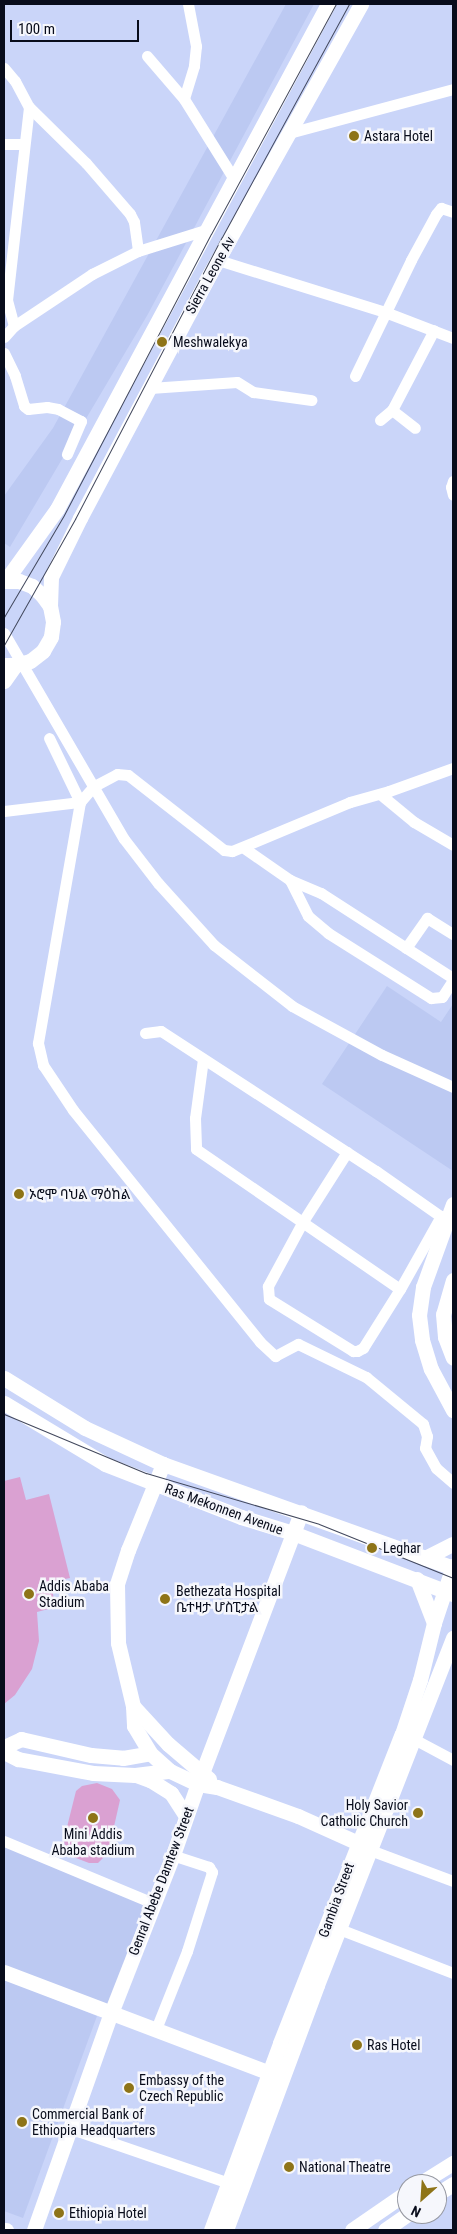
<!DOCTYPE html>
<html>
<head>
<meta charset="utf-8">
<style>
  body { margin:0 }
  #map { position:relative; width:457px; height:2234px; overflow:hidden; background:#cad5f9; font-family:"Roboto Condensed","Noto Sans Ethiopic",sans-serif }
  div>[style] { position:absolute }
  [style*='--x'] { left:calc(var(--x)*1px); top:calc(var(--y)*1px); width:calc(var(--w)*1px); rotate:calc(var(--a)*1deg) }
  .built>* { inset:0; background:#bcc9f2 }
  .green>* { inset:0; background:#daa1d2 }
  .minor>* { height:11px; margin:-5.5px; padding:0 5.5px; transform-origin:5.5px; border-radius:5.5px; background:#fff }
  .major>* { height:15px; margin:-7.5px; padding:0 7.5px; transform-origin:7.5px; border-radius:7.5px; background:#fff }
  .tram>* { height:1px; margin:-0.5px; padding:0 0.5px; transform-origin:0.5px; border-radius:0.5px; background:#42485d }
  .dots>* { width:14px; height:14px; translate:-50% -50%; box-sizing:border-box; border:2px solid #f6f7fc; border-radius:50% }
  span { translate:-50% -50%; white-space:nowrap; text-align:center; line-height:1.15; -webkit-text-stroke:5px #f6f7fc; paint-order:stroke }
  .poi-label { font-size:14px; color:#080c1b }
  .left { translate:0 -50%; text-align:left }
  .right { translate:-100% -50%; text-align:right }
  .street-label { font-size:14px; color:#080c1b }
  .frame { position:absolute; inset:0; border:5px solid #080c1b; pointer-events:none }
  .north { position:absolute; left:397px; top:2174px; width:50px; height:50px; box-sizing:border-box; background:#f6f7fc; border:1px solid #9799a2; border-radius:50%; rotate:206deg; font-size:14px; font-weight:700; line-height:20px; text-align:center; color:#080c1b }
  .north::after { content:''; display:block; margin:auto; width:18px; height:22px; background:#8e7418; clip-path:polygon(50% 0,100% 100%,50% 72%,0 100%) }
  .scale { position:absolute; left:10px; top:20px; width:129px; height:22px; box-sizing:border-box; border:2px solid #080c1b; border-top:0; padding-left:6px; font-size:15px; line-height:18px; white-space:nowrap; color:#080c1b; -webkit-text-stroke:4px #f6f7fc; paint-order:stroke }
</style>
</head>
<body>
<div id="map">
  <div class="built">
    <div style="clip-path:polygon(286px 4px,314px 4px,148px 314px,10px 547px,4px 543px,4px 496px,53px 428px)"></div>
    <div style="clip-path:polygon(387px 986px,441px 1022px,453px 1004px,453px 1171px,322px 1084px)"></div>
    <div style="clip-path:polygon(4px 1838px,153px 1903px,111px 2013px,4px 1967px)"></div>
    <div style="clip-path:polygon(4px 1979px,97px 2016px,23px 2218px,4px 2211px)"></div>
  </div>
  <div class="green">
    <div style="clip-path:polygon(20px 1477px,26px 1500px,49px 1494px,70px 1578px,50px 1582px,56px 1607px,37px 1612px,39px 1641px,32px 1669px,15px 1695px,4px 1704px,4px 1481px)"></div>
    <div style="clip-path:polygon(97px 1783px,112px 1789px,120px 1800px,108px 1853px,98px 1863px,89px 1863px,68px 1855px,64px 1842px,65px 1835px,76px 1791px,82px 1786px)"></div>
  </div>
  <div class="minor">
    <div style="--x:188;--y:4;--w:43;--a:79.2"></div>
    <div style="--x:196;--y:46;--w:20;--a:96"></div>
    <div style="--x:194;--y:66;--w:34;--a:107"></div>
    <div style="--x:184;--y:99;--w:94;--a:58"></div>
    <div style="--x:147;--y:56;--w:57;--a:49.3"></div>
    <div style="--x:4;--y:68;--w:17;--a:50"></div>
    <div style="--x:15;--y:81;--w:30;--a:62"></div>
    <div style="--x:29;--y:107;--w:194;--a:96.5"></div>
    <div style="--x:7;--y:300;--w:27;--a:75"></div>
    <div style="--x:29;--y:107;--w:80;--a:44.5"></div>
    <div style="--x:86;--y:163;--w:67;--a:49.2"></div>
    <div style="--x:130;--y:214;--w:9;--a:63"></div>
    <div style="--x:134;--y:222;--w:29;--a:82"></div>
    <div style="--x:289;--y:133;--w:170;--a:-15"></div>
    <div style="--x:4;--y:144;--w:19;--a:0"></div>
    <div style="--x:218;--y:260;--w:175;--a:17.3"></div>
    <div style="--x:385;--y:312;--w:73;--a:20.9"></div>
    <div style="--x:4;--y:337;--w:15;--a:-48"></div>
    <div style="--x:14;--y:326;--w:94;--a:-33.7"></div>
    <div style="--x:92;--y:274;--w:51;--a:-26.6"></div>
    <div style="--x:138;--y:251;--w:73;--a:-17.4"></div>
    <div style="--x:4;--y:353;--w:25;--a:64"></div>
    <div style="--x:15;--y:376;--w:31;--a:73"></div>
    <div style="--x:24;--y:406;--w:5;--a:37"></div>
    <div style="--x:28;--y:409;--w:19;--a:-6"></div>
    <div style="--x:47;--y:407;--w:11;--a:10"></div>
    <div style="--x:58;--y:409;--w:26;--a:28"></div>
    <div style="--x:81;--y:421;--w:36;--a:113"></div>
    <div style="--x:355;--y:376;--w:129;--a:-64.2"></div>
    <div style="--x:411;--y:260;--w:52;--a:-61.5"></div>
    <div style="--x:436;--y:214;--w:8;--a:-50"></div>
    <div style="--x:441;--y:208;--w:13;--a:18"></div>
    <div style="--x:150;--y:388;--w:87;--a:-3.9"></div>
    <div style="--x:237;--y:382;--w:19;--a:32"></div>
    <div style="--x:253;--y:392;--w:59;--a:7.9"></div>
    <div style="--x:392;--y:410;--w:29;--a:38"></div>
    <div style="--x:380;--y:420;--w:16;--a:-40"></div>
    <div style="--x:392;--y:410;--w:90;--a:-62.3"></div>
    <div style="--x:453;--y:481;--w:6;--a:108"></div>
    <div style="--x:451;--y:487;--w:8;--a:76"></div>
    <div style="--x:4;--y:633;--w:238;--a:59.8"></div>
    <div style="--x:124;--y:839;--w:56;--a:52.3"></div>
    <div style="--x:158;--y:883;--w:84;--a:47.9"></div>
    <div style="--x:214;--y:945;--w:99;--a:38"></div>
    <div style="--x:292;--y:1006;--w:102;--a:28.6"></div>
    <div style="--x:382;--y:1055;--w:78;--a:24.3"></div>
    <div style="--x:453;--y:768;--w:68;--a:160.2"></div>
    <div style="--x:389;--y:791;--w:41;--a:164.2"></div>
    <div style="--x:350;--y:802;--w:128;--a:157.4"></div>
    <div style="--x:232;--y:851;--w:8;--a:-173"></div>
    <div style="--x:224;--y:850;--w:122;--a:-142"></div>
    <div style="--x:128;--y:775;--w:11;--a:-175"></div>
    <div style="--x:117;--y:774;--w:27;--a:152"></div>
    <div style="--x:93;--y:787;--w:20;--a:131"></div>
    <div style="--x:80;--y:802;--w:245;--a:99.9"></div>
    <div style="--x:38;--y:1043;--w:23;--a:77"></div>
    <div style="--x:43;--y:1065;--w:54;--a:56.3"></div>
    <div style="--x:73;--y:1110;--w:298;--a:51.1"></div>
    <div style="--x:260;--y:1342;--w:21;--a:43"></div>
    <div style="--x:275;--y:1356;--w:26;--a:-28"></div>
    <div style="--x:298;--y:1344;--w:76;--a:25.9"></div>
    <div style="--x:366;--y:1377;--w:74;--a:39.5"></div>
    <div style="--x:423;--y:1424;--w:13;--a:72"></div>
    <div style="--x:427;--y:1436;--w:12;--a:99"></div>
    <div style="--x:425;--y:1448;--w:23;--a:61"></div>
    <div style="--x:436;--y:1468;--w:23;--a:41"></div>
    <div style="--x:380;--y:794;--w:44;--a:39.5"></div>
    <div style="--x:414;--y:822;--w:45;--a:30.5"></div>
    <div style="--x:4;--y:811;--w:77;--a:-6.8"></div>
    <div style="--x:80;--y:802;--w:71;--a:-115.8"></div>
    <div style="--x:244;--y:848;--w:56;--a:34.8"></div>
    <div style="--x:290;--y:880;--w:34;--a:23"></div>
    <div style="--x:321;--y:893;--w:157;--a:32.8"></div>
    <div style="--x:290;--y:880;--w:40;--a:63.4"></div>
    <div style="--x:308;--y:916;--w:26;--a:40"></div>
    <div style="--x:328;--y:933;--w:122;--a:32.3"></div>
    <div style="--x:431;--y:998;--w:11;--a:-5"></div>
    <div style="--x:442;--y:997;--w:20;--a:-57"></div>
    <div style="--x:406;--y:948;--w:37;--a:-55"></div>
    <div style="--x:427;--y:918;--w:31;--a:32"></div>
    <div style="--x:145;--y:1033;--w:16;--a:-7"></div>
    <div style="--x:161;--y:1031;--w:257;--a:33.1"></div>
    <div style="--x:376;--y:1171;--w:94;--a:35"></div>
    <div style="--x:203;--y:1059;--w:60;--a:97.7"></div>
    <div style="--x:195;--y:1118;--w:31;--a:88"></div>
    <div style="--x:196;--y:1149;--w:247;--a:34.5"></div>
    <div style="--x:347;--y:1152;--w:84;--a:122.4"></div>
    <div style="--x:302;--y:1223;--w:72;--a:118.4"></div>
    <div style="--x:268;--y:1286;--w:13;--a:86"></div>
    <div style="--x:269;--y:1299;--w:99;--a:31.8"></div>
    <div style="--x:353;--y:1351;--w:4;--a:0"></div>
    <div style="--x:357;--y:1351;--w:7;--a:-27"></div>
    <div style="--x:363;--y:1348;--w:70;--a:-57.9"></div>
    <div style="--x:400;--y:1289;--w:84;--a:-60.7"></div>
    <div style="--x:412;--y:1738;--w:47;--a:28.2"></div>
    <div style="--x:4;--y:1841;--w:161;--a:22.6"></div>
    <div style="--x:370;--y:1850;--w:89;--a:20.5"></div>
    <div style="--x:334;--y:1927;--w:128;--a:21.1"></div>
    <div style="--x:156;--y:2029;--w:84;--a:-68.3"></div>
    <div style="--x:187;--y:1951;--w:83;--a:-72.4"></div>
    <div style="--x:212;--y:1872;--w:6;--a:-121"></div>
    <div style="--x:209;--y:1867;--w:38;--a:-162"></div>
    <div style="--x:69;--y:2128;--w:176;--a:19"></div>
  </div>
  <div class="major">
    <div style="--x:6;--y:580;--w:87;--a:-54.3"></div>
    <div style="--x:57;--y:509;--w:573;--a:-61.78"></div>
    <div style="--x:4;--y:581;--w:15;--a:0"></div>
    <div style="--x:19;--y:581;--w:14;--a:21"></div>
    <div style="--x:32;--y:586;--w:13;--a:42"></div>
    <div style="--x:42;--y:595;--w:14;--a:54"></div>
    <div style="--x:50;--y:606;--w:16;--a:79"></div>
    <div style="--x:53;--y:622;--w:15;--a:98"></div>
    <div style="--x:51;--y:637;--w:16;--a:120"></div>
    <div style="--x:43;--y:651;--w:16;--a:142"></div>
    <div style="--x:30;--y:661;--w:16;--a:165"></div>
    <div style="--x:15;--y:665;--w:11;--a:180"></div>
    <div style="--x:50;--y:606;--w:29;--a:-88"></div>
    <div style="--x:51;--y:577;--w:66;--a:-63.8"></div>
    <div style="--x:80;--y:518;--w:275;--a:-62"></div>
    <div style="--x:209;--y:275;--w:311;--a:-60.7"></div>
    <div style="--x:4;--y:681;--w:19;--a:-55"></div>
    <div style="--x:453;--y:1204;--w:88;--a:109.9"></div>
    <div style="--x:423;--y:1287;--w:28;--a:98"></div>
    <div style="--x:419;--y:1315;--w:25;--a:83"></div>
    <div style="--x:422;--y:1340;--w:30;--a:73"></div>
    <div style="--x:431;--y:1369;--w:47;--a:61.8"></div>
    <div style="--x:453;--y:1280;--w:35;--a:106"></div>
    <div style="--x:443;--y:1314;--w:23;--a:85"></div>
    <div style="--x:445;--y:1337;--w:22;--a:69"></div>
    <div style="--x:4;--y:1378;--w:95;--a:31.7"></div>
    <div style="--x:85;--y:1428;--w:86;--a:24.8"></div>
    <div style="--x:163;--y:1464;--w:308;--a:19.7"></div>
    <div style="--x:4;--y:1403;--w:118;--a:31.1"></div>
    <div style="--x:105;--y:1464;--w:146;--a:21.3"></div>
    <div style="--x:241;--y:1517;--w:54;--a:17.1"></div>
    <div style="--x:293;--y:1533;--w:171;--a:20.9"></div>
    <div style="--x:163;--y:1464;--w:93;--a:112.1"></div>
    <div style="--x:128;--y:1550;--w:36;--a:108"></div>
    <div style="--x:117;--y:1584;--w:59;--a:89"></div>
    <div style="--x:118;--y:1643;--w:65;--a:76.6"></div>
    <div style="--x:133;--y:1706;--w:20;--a:87"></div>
    <div style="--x:134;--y:1726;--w:31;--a:59"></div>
    <div style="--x:150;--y:1753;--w:27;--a:42"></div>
    <div style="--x:170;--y:1771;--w:31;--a:25"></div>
    <div style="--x:198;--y:1784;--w:19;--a:9"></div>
    <div style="--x:217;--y:1787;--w:86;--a:19.7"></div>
    <div style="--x:298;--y:1816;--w:73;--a:24.1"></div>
    <div style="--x:425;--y:1558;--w:31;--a:-27"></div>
    <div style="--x:417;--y:1579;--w:47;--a:68.9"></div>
    <div style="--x:133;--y:1706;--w:52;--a:47.4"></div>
    <div style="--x:168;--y:1744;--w:54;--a:40.5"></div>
    <div style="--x:4;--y:1747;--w:19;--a:-25"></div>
    <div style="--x:21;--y:1739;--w:72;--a:12.9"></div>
    <div style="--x:91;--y:1755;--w:32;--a:5"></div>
    <div style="--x:123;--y:1758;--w:27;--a:-10"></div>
    <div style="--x:4;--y:1752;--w:16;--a:27"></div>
    <div style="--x:18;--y:1759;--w:76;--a:10.6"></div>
    <div style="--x:93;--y:1773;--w:42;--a:2.7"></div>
    <div style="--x:135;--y:1775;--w:35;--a:-7"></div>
    <div style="--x:136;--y:1775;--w:15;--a:20"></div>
    <div style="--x:150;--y:1780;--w:25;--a:32"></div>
    <div style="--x:171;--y:1793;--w:27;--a:57"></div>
    <div style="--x:4;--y:1972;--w:293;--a:20.8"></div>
    <div style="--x:419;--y:2184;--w:40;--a:-32"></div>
    <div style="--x:437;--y:2194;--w:19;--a:-32"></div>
    <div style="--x:4;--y:2230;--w:2;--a:0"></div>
    <div style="--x:34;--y:2230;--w:230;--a:-70.5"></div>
    <div style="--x:111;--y:2013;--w:170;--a:-68.6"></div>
    <div style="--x:173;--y:1855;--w:70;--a:-70.8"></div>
    <div style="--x:196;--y:1789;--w:296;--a:-69.2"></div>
    <div style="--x:211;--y:2230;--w:199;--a:-69.7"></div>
    <div style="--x:280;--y:2043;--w:332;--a:-68.5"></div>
    <div style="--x:402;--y:1734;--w:57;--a:-71.6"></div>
    <div style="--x:420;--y:1680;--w:59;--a:-76.2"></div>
    <div style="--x:434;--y:1623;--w:60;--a:-71.6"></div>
    <div style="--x:226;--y:2230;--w:261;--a:-69.6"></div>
    <div style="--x:317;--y:1985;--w:373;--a:-68.6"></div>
    <div style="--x:352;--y:2230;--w:67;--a:-34.6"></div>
    <div style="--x:385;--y:2230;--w:28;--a:-35"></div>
  </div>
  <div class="tram">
    <div style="--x:4;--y:617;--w:118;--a:-59.5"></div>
    <div style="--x:64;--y:515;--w:317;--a:-62.4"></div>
    <div style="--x:211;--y:234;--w:262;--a:-61.5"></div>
    <div style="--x:4;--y:645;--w:145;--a:-60.6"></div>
    <div style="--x:75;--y:519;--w:318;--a:-62.5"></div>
    <div style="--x:222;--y:237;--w:265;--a:-61.4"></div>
    <div style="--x:4;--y:1414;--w:154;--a:22.6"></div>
    <div style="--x:146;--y:1473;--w:180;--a:16.4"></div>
    <div style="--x:319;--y:1524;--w:144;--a:21.9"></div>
  </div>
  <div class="dots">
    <div style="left:354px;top:136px;background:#8e7418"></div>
    <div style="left:162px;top:342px;background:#8e7418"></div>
    <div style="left:19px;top:1194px;background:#8e7418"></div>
    <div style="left:372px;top:1548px;background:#8e7418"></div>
    <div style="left:29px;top:1594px;background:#8e7418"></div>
    <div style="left:165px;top:1599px;background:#8e7418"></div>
    <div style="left:418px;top:1813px;background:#8e7418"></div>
    <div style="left:93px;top:1818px;background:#8e7418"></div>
    <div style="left:357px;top:2045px;background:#8e7418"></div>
    <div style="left:129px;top:2088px;background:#8e7418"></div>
    <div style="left:22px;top:2122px;background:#8e7418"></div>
    <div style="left:289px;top:2167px;background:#8e7418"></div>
    <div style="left:59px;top:2213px;background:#8e7418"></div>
  </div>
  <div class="poi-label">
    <span class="left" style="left:364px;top:136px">Astara Hotel</span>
    <span class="left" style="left:173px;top:342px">Meshwalekya</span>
    <span class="left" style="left:29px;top:1194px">ኦሮሞ ባህል ማዕከል</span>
    <span class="left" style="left:383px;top:1548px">Leghar</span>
    <span class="left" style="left:39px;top:1594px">Addis Ababa<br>Stadium</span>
    <span class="left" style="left:176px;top:1599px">Bethezata Hospital<br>ቤተዛታ ሆስፒታል</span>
    <span class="right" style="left:408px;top:1813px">Holy Savior<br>Catholic Church</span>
    <span style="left:93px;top:1842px">Mini Addis<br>Ababa stadium</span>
    <span class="left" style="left:367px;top:2045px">Ras Hotel</span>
    <span class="left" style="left:139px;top:2088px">Embassy of the<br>Czech Republic</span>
    <span class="left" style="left:32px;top:2122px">Commercial Bank of<br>Ethiopia Headquarters</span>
    <span class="left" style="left:299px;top:2167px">National Theatre</span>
    <span class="left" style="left:69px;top:2213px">Ethiopia Hotel</span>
  </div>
  <div class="street-label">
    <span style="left:210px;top:275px;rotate:-61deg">Sierra Leone Av</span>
    <span style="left:224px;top:1509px;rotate:20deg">Ras Mekonnen Avenue</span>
    <span style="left:161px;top:1881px;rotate:-69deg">Genral Abebe Damtew Street</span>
    <span style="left:336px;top:1900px;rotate:-70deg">Gambia Street</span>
  </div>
  <div class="frame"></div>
  <div class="north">N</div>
  <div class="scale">100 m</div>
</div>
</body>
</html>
